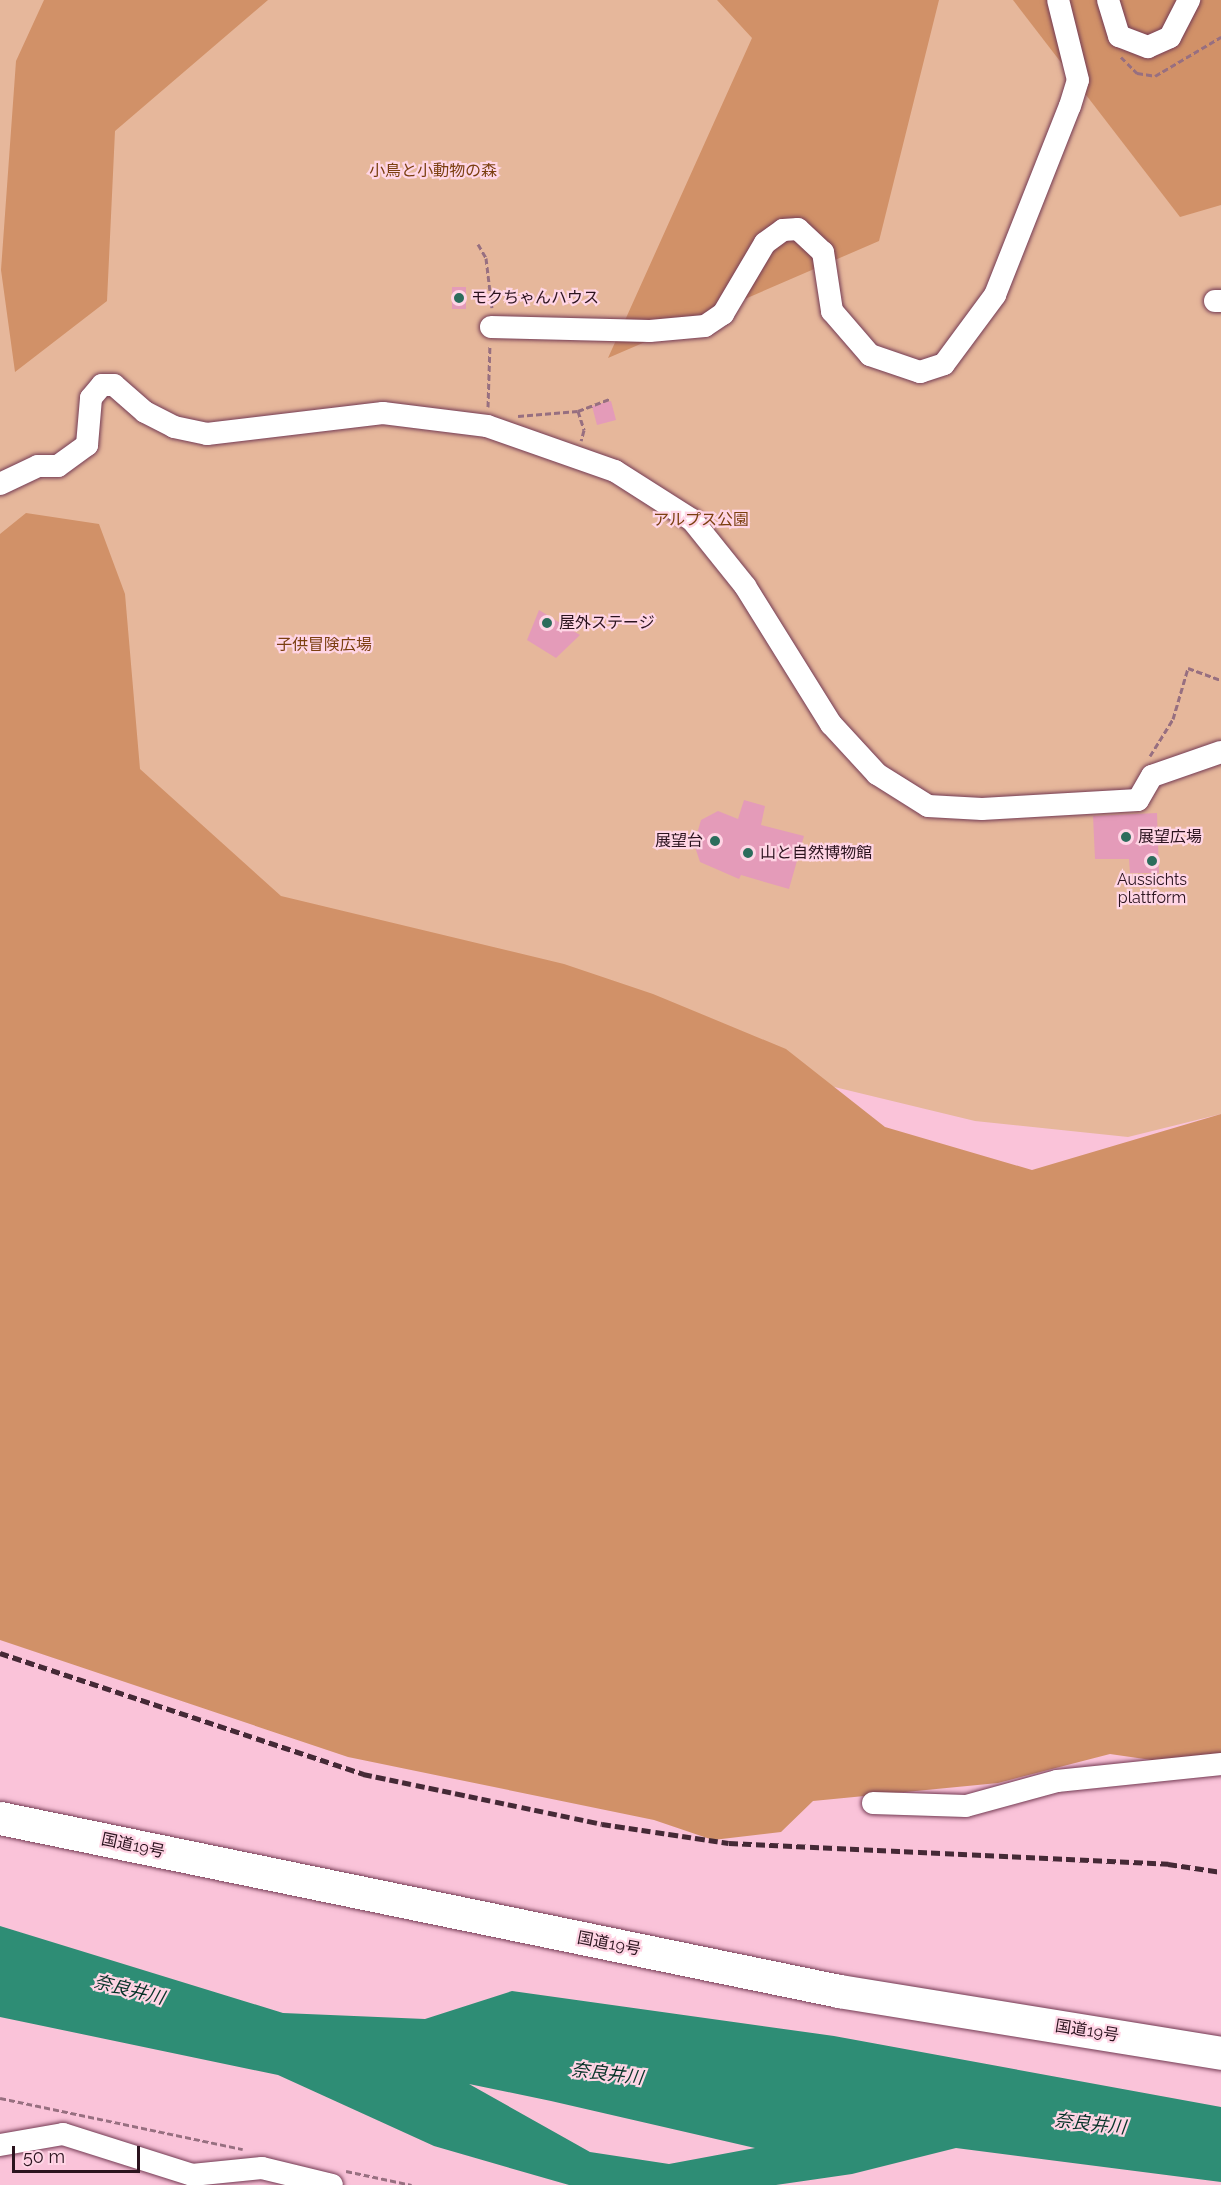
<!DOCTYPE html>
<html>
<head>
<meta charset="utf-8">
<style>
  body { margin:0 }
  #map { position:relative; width:1221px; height:2185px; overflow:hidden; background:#fac3d9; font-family:Raleway,"Noto Sans JP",sans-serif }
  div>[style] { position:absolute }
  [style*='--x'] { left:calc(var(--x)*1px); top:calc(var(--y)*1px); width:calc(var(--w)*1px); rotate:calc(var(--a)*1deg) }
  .green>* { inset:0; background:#e6b79b }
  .forest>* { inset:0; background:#d19168 }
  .water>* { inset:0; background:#2e8d75 }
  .building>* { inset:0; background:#e49bb9 }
  .path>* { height:3px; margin-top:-1.5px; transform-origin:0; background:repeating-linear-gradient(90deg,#976f80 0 6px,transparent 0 9px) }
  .roads { filter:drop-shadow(0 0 2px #733a53) drop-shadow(0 0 2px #733a53) }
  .minor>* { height:22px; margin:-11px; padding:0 11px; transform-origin:11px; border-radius:11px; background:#fff }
  .highway>* { height:33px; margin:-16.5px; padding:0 16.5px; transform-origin:16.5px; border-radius:16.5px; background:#fff }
  .rail>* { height:4.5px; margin-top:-2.25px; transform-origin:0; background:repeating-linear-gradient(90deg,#452936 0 9px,transparent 0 13.5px) }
  .dots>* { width:16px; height:16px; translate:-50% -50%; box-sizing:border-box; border:3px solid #ffd5e5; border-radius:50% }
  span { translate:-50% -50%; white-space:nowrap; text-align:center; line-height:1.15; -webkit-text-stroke:4.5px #ffd5e5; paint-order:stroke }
  .park-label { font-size:16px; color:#7b3f10 }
  .poi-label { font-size:16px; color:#2b131e }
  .left { translate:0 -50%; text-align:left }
  .right { translate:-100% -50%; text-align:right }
  .street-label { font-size:16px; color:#2b131e }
  .water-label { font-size:18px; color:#073328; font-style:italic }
  .scale { position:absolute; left:12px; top:2146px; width:128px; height:27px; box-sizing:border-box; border:3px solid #2b131e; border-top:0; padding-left:8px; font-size:18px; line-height:21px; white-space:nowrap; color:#2b131e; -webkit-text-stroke:4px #ffd5e5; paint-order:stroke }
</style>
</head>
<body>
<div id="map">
  <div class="green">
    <div style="clip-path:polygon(0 0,1126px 0,1221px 16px,1221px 1114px,1128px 1137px,975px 1121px,367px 974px,0 998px)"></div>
  </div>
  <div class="forest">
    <div style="clip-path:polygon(44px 0,268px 0,115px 131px,107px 301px,15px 372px,1px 270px,16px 61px)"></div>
    <div style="clip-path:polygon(717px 0,939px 0,879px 241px,608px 358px,752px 38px)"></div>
    <div style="clip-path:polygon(1013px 0,1221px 0,1221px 205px,1180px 217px)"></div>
    <div style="clip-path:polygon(26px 513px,99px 524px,125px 594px,140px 769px,281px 896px,564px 964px,653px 994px,786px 1049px,885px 1127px,1032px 1170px,1221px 1114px,1221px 1770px,1110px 1754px,998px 1783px,813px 1801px,781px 1832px,713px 1840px,654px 1820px,348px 1757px,0 1640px,0 534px)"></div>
  </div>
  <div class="water">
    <div style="clip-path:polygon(evenodd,0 1926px,283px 2013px,425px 2019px,512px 1991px,834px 2036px,1221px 2107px,1221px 2182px,956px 2148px,852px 2174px,776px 2185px,569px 2185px,434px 2146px,278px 2075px,0 2017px,0 1926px,469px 2084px,551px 2101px,755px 2148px,669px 2164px,590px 2152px,469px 2084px)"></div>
  </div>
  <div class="building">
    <div style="clip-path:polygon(452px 287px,466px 287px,466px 309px,452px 309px)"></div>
    <div style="clip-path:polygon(611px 401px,616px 420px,597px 425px,592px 406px)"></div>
    <div style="clip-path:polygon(539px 610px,580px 635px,556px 658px,527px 640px)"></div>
    <div style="clip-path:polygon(744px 800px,765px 806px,761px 825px,804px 836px,789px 889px,741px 875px,739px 879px,700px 862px,694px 844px,701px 820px,718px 811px,738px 819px)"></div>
    <div style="clip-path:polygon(1157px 813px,1159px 873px,1130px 873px,1129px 859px,1095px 859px,1093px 816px)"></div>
  </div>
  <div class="path">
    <div style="--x:1121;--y:57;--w:23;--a:45"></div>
    <div style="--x:1137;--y:73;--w:18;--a:9"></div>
    <div style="--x:1155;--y:76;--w:77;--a:-30.6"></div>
    <div style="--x:478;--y:244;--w:16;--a:60"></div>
    <div style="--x:486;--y:258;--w:50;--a:83.2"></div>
    <div style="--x:488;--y:407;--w:62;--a:-88.2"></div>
    <div style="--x:578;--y:411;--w:20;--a:72"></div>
    <div style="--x:584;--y:430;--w:11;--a:105"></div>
    <div style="--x:518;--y:416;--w:60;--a:-4.8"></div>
    <div style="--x:578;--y:411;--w:34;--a:-21"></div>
    <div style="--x:1150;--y:756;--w:44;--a:-58.1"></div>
    <div style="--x:1173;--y:719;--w:53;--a:-73.6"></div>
    <div style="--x:1188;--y:668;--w:35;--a:20"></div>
    <div style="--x:0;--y:2098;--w:248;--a:11.9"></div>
    <div style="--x:346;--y:2171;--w:67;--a:12"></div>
  </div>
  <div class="roads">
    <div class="minor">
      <div style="--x:1108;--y:0;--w:38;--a:73"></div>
      <div style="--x:1119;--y:36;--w:31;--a:21"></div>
      <div style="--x:1148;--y:47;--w:24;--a:-24"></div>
      <div style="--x:1170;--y:37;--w:42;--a:-62.8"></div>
      <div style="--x:1215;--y:301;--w:6;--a:0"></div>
      <div style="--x:491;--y:327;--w:159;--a:1.4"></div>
      <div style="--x:650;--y:331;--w:55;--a:-5.2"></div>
      <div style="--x:705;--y:326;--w:22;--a:-34"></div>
      <div style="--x:723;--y:314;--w:82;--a:-59.4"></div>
      <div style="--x:765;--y:243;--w:22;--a:-36"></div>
      <div style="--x:783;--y:230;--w:15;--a:-4"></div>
      <div style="--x:798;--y:229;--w:34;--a:43"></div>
      <div style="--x:823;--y:252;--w:60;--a:81.3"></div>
      <div style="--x:832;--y:311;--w:58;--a:49.2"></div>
      <div style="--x:870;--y:355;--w:53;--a:18.8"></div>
      <div style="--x:920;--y:372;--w:25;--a:-18"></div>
      <div style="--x:944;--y:364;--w:86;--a:-53.5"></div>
      <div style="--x:995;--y:295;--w:203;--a:-68.4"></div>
      <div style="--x:1070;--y:106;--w:27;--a:-73"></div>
      <div style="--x:1078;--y:80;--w:82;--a:-104"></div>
      <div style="--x:0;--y:484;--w:42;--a:-25.3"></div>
      <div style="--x:38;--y:466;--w:20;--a:0"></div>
      <div style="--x:58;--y:466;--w:36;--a:-36"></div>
      <div style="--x:87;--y:445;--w:47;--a:-85.1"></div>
      <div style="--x:91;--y:398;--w:17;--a:-50"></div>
      <div style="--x:102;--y:385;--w:12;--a:0"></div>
      <div style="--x:114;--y:385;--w:41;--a:41.1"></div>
      <div style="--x:145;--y:412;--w:33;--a:27"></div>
      <div style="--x:174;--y:427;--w:34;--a:12"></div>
      <div style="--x:207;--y:434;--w:177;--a:-6.8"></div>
      <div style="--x:383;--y:413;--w:105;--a:7.1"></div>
      <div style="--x:487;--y:426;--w:136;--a:19.4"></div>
      <div style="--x:615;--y:471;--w:91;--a:32.5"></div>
      <div style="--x:692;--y:520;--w:85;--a:51.2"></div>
      <div style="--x:745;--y:586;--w:163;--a:58.1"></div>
      <div style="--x:831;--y:724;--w:68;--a:47.4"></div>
      <div style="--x:877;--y:774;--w:60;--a:32.1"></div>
      <div style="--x:928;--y:806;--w:54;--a:3.2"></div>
      <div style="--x:982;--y:809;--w:156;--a:-3.3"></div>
      <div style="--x:1138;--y:800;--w:28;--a:-60"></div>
      <div style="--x:1152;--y:776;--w:73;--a:-19.2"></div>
      <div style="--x:873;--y:1803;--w:93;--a:1.8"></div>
      <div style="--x:966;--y:1806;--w:94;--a:-15.4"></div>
      <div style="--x:1057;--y:1781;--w:165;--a:-5.9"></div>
      <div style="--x:0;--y:2145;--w:64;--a:-9.9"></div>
      <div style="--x:63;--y:2134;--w:135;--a:17.6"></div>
      <div style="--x:192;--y:2175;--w:70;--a:-5.7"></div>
      <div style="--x:262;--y:2168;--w:72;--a:13.7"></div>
    </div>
    <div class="highway">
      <div style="--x:0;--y:1818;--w:857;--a:11.65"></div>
      <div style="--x:839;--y:1991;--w:387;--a:9.2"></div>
    </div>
  </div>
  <div class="rail">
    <div style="--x:0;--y:1653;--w:383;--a:18.4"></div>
    <div style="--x:363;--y:1774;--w:244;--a:11.8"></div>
    <div style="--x:602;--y:1824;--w:128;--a:8.5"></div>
    <div style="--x:729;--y:1843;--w:440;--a:2.7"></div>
    <div style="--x:1168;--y:1864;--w:54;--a:8.6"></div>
  </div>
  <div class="dots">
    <div style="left:459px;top:298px;background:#2c6d5c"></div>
    <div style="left:547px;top:623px;background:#2c6d5c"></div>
    <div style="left:1126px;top:837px;background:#2c6d5c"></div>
    <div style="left:715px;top:841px;background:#2c6d5c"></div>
    <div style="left:748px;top:853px;background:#2c6d5c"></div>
    <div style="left:1152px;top:861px;background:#2c6d5c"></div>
  </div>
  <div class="park-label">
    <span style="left:433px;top:171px">小鳥と小動物の森</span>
    <span style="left:701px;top:520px">アルプス公園</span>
    <span style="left:324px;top:645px">子供冒険広場</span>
  </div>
  <div class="poi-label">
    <span class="left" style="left:471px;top:298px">モクちゃんハウス</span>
    <span class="left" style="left:559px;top:623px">屋外ステージ</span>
    <span class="left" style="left:1138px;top:837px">展望広場</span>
    <span class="right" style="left:703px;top:841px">展望台</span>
    <span class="left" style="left:760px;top:853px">山と自然博物館</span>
    <span style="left:1152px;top:889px">Aussichts<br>plattform</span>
  </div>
  <div class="street-label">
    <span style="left:133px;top:1846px;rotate:12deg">国道19号</span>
    <span style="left:609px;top:1944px;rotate:11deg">国道19号</span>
    <span style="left:1087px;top:2031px;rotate:9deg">国道19号</span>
  </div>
  <div class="water-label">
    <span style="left:129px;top:1990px;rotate:14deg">奈良井川</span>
    <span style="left:607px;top:2074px;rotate:7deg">奈良井川</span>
    <span style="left:1090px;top:2124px;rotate:6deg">奈良井川</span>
  </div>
  <div class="scale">50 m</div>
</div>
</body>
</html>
